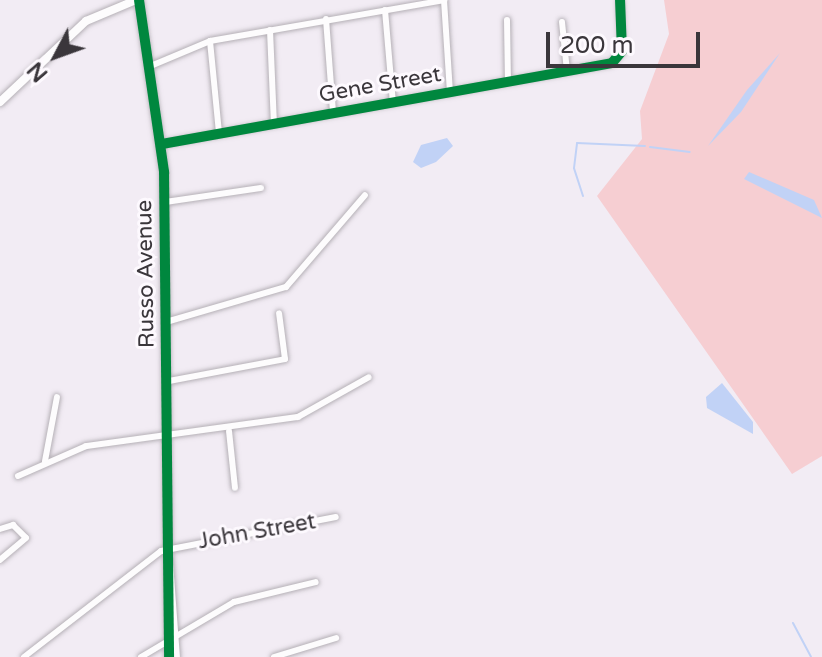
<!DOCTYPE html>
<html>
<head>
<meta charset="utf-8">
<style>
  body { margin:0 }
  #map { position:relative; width:822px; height:657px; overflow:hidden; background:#f2ecf4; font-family:"Varela Round",sans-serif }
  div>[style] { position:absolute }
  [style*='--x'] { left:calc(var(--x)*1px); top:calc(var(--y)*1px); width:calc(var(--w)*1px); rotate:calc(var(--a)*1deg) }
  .green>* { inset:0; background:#f6ced2 }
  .water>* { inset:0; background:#c1d2f6 }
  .stream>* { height:2px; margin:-1px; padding:0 1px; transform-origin:1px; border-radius:1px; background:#c1d2f6 }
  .roads { filter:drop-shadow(0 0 2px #b5b0b6) drop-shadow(0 0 2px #b5b0b6) }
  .street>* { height:6px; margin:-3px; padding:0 3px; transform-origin:3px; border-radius:3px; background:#fdfcfd }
  .secondary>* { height:8px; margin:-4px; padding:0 4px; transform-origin:4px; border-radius:4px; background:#fdfcfd }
  .cycleway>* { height:10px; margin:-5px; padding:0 5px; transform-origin:5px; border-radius:5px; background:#00873e }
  span { translate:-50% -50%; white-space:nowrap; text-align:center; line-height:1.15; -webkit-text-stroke:6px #fdf9fe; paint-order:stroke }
  .street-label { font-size:22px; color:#3a363b }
  .north { position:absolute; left:16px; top:16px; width:80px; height:80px; -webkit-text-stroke:6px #fdf9fe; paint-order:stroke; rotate:229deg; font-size:22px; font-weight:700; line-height:32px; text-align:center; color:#3a363b }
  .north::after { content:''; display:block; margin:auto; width:28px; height:36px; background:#3a363b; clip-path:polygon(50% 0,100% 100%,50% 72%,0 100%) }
  .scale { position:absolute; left:546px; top:32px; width:154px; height:36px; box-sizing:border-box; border:4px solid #3a363b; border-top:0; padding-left:10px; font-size:24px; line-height:28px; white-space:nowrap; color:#3a363b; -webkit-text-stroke:6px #fdf9fe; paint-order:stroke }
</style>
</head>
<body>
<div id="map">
  <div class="green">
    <div style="clip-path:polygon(664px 0,822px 0,822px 456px,792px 474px,597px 196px,642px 139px,640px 111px,669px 34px)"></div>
  </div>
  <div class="water">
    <div style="clip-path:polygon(780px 53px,741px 112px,708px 146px,747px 90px)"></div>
    <div style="clip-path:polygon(447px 138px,453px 146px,436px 162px,421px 168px,413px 162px,421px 145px)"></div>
    <div style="clip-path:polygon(749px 172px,814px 200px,822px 218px,744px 179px)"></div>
    <div style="clip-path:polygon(722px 383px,753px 422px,753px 434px,707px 408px,706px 397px)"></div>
  </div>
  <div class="stream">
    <div style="--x:650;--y:147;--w:40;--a:7.1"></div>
    <div style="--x:583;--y:196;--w:29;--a:-108"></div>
    <div style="--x:574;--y:168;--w:25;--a:-83"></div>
    <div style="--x:577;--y:143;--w:68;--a:2.5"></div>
    <div style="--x:793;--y:623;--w:38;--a:62"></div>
  </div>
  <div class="roads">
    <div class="street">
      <div style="--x:444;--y:0;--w:93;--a:86.3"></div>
      <div style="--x:385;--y:10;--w:93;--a:85.1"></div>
      <div style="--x:326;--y:19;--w:94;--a:85.7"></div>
      <div style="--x:507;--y:20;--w:61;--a:89.1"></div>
      <div style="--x:562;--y:22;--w:49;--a:84.2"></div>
      <div style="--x:270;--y:30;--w:94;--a:87.6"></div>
      <div style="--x:210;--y:41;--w:92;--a:84.4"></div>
      <div style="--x:153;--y:65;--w:62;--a:-22.8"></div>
      <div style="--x:210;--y:41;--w:238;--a:-9.9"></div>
      <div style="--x:162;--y:144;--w:457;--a:-10.2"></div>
      <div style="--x:612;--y:63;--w:16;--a:-50"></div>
      <div style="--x:622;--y:51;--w:51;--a:-92.2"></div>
      <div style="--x:165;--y:202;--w:97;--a:-8.3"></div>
      <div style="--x:166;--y:322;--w:125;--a:-16.3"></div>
      <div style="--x:286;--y:287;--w:121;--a:-49.3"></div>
      <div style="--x:169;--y:381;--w:118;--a:-10.7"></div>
      <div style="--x:285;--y:359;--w:46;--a:-97.4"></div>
      <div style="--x:229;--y:431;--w:57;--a:84"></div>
      <div style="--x:45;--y:461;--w:65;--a:-79.4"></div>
      <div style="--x:18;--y:476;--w:74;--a:-23.8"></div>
      <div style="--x:86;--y:446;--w:214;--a:-7.8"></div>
      <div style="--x:298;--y:417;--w:81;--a:-29.4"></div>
      <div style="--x:0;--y:529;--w:14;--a:-17"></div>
      <div style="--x:13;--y:525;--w:18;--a:45"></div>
      <div style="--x:26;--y:538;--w:34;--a:140"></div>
      <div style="--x:24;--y:657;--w:173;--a:-37.7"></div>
      <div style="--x:161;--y:551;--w:178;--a:-11"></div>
      <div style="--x:141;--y:657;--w:108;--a:-30.6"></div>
      <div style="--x:234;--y:602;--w:84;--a:-13.7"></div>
      <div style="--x:274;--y:657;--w:65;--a:-17"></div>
    </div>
    <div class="secondary">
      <div style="--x:139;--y:0;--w:174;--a:81.7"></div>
      <div style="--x:164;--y:172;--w:485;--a:89.4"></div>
      <div style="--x:0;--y:102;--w:118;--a:-43.3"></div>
      <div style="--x:86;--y:21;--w:54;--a:-22.8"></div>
      <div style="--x:168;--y:549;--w:108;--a:85.8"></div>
    </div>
  </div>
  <div class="cycleway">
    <div style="--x:139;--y:0;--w:174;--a:81.7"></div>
    <div style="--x:164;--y:172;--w:485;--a:89.4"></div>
    <div style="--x:162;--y:144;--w:457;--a:-10.2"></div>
    <div style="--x:612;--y:63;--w:16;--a:-50"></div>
    <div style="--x:622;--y:51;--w:51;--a:-92.2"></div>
  </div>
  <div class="street-label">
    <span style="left:380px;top:85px;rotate:-10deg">Gene Street</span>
    <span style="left:146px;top:274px;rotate:-91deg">Russo Avenue</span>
    <span style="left:257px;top:532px;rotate:-10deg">John Street</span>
  </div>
  <div class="north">N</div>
  <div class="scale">200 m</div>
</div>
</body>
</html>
